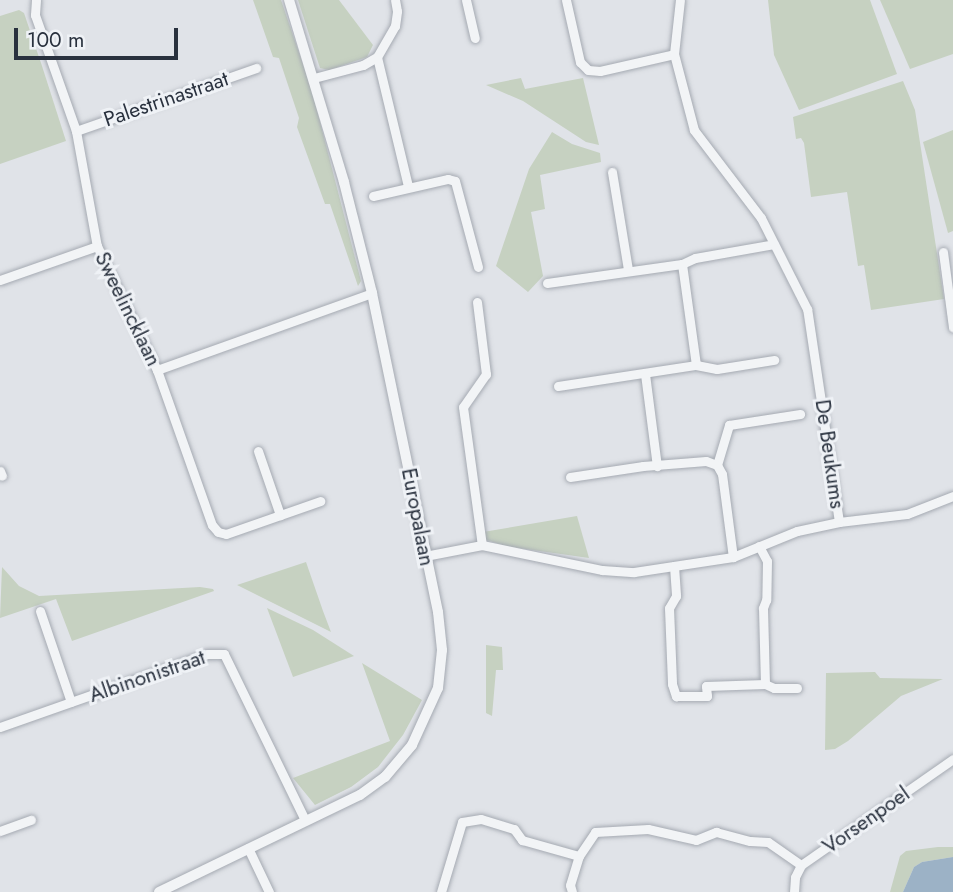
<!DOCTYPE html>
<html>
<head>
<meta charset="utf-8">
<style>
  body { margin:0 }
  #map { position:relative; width:953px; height:892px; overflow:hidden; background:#e0e3e8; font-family:Jost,sans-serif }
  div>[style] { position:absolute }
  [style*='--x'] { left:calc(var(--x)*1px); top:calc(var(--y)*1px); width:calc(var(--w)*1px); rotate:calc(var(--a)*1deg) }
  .green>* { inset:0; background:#c6d1c1 }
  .water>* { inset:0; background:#9cb2c6 }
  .roads { filter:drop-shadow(0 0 2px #a5aab2) drop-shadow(0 0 2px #a5aab2) }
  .minor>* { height:9px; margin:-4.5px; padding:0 4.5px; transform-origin:4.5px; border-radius:4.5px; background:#f2f4f6 }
  .tertiary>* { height:10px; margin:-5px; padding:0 5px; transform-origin:5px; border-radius:5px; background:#f2f4f6 }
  span { translate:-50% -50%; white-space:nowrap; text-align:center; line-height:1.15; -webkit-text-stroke:6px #eff2f6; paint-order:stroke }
  .street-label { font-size:21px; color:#29313e }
  .scale { position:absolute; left:14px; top:28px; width:164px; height:32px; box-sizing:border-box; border:4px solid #29313e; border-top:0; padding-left:9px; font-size:21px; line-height:24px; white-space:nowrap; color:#29313e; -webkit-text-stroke:5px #eff2f6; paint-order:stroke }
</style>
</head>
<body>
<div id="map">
  <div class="green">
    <div style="clip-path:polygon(253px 0,281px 0,312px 91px,361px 281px,358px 286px,330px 204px,325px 204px,297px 127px,299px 118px,279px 58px,273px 57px)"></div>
    <div style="clip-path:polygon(298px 0,339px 0,373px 45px,367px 57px,329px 70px,320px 68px)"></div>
    <div style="clip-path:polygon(768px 0,870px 0,897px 74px,799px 110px,774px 55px)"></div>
    <div style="clip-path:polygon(880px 0,953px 0,953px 54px,910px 69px)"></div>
    <div style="clip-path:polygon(19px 10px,24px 13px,42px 66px,66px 141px,0 164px,0 16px)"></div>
    <div style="clip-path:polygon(521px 78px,525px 89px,583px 78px,599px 145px,586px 142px,523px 101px,486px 85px)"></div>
    <div style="clip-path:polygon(903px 81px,915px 110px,944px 299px,871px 310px,864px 265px,858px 266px,847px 192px,811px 197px,804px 143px,801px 138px,796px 139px,793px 117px)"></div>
    <div style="clip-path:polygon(953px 130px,953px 231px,948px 233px,923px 142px)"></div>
    <div style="clip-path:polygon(552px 132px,572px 144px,600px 153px,601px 162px,540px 175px,545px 209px,531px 212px,543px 276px,528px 292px,496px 266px,529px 169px)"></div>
    <div style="clip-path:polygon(577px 516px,589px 558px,505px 546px,484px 539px,483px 532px)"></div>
    <div style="clip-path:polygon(306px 562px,323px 611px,331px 632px,237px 585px)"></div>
    <div style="clip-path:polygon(2px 567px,19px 586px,39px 596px,200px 587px,213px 589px,214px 591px,72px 641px,56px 599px,0 618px)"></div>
    <div style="clip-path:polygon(267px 608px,313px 630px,354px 656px,293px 677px)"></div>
    <div style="clip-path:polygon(486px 645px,502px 647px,503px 670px,496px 670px,492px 716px,486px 713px)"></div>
    <div style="clip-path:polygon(362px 663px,422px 700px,403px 735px,378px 767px,351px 787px,315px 805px,293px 778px,390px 741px)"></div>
    <div style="clip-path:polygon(875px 672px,880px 678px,943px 679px,901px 696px,848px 741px,835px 749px,825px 750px,826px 673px)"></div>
    <div style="clip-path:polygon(938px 847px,953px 847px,953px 857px,922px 862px,914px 867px,903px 892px,890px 892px,900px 856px,906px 851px)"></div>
  </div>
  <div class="water">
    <div style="clip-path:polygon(953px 857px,953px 892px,903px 892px,914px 867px,922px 862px)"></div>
  </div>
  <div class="roads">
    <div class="minor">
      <div style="--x:36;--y:0;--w:15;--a:94"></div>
      <div style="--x:35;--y:15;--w:123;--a:70.5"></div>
      <div style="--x:76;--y:131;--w:117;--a:79.7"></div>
      <div style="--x:97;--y:246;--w:138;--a:64.2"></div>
      <div style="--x:157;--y:370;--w:164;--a:70.5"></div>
      <div style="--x:212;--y:525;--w:9;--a:49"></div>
      <div style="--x:218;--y:532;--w:8;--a:14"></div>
      <div style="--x:226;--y:534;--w:100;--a:-19.3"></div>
      <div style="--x:466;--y:0;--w:39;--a:77"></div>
      <div style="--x:566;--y:0;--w:64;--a:77.3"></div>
      <div style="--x:580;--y:62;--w:11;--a:45"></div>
      <div style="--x:588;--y:70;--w:12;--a:5"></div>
      <div style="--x:600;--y:71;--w:76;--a:-12.9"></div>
      <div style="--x:377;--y:57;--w:133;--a:76.5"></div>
      <div style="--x:314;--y:78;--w:51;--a:-14.9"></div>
      <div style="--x:363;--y:65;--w:16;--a:-30"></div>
      <div style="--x:377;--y:57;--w:36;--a:-60"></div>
      <div style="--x:395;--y:26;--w:15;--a:-82"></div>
      <div style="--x:397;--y:11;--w:11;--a:-100"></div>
      <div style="--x:76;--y:131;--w:191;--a:-19.3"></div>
      <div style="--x:612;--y:172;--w:99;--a:80.7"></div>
      <div style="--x:373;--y:196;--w:77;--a:-12.8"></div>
      <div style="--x:448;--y:179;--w:7;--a:16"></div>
      <div style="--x:455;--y:181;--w:89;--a:75"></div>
      <div style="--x:943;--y:252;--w:76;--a:82.4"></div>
      <div style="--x:682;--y:264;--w:102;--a:82.1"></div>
      <div style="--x:0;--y:280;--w:103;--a:-19.3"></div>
      <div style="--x:547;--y:283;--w:136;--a:-8"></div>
      <div style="--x:682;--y:264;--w:14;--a:-25"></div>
      <div style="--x:695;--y:258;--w:80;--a:-10"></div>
      <div style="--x:477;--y:302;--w:73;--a:82.9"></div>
      <div style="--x:486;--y:374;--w:40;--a:124.9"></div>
      <div style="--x:463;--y:407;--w:139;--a:82.2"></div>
      <div style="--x:157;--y:370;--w:228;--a:-19.7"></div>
      <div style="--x:645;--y:374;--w:93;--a:82.6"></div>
      <div style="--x:558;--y:386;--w:140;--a:-8.7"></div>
      <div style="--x:696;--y:365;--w:21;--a:11"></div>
      <div style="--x:717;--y:369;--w:58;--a:-9"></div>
      <div style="--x:258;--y:451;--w:68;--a:71"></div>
      <div style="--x:717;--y:465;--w:42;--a:-73.3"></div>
      <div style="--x:729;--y:425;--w:72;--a:-8.8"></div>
      <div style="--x:0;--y:471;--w:5;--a:68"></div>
      <div style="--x:570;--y:477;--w:74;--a:-8.6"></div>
      <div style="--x:643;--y:466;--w:63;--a:-4.5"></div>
      <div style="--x:706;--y:461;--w:12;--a:20"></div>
      <div style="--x:717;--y:465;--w:10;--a:61"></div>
      <div style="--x:722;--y:474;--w:84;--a:82.5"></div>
      <div style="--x:839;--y:522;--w:68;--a:-6.7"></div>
      <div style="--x:907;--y:514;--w:49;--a:-21.4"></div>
      <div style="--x:759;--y:546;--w:17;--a:62"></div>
      <div style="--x:767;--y:561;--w:39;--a:91"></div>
      <div style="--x:766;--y:600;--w:9;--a:111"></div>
      <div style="--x:763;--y:608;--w:76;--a:88.5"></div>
      <div style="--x:425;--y:556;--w:58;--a:-10.9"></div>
      <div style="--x:482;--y:545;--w:123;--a:11.8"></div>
      <div style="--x:602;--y:570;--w:32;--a:4"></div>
      <div style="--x:634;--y:572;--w:100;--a:-8.6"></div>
      <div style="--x:733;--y:557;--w:69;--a:-22.1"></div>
      <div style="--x:797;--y:531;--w:43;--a:-12.1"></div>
      <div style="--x:839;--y:522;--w:215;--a:-98.5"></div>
      <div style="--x:807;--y:309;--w:102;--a:-116.8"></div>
      <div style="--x:761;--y:218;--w:111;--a:-127.3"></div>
      <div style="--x:694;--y:130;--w:79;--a:-104.7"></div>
      <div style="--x:674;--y:54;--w:54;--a:-83.7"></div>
      <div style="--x:674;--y:566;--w:30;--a:86"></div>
      <div style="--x:676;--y:596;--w:14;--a:120"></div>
      <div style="--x:669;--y:608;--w:76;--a:87.7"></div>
      <div style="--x:672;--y:684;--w:13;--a:72"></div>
      <div style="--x:676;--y:696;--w:31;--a:0"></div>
      <div style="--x:707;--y:696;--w:10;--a:-96"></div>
      <div style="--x:706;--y:686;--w:59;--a:-1.9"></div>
      <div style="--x:765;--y:684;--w:10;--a:24"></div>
      <div style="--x:774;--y:688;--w:23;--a:0"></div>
      <div style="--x:40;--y:611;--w:96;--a:71.2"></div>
      <div style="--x:0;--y:727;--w:219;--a:-19.4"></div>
      <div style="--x:207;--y:654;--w:17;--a:0"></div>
      <div style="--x:224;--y:654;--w:185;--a:64"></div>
      <div style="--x:0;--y:831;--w:33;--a:-20"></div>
      <div style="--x:248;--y:848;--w:49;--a:64.5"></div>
      <div style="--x:441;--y:892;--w:73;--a:-73.3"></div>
      <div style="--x:462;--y:822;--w:19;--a:-9"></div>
      <div style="--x:481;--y:819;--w:34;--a:17"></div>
      <div style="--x:514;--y:829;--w:14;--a:54"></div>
      <div style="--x:522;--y:840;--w:59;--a:15.7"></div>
      <div style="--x:572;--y:892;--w:7;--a:-106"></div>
      <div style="--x:570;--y:885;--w:30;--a:-73"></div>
      <div style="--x:579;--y:856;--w:29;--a:-56"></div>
      <div style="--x:595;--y:832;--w:53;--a:-3.2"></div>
      <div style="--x:648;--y:829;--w:49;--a:12.9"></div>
      <div style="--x:696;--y:840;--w:22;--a:-22"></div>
      <div style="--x:716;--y:832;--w:35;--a:15"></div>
      <div style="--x:750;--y:841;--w:18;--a:3"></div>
      <div style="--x:768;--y:842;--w:40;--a:34.9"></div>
      <div style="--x:794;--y:892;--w:15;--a:-86"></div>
      <div style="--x:795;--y:877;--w:13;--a:-63"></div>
      <div style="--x:801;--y:865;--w:185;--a:-34.9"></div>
    </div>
    <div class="tertiary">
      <div style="--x:159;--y:892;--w:223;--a:-25.8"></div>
      <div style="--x:360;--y:795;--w:31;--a:-36"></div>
      <div style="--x:385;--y:777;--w:42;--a:-49.8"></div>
      <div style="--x:412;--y:745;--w:63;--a:-65.5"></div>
      <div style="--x:438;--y:688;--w:38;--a:-84"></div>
      <div style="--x:442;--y:650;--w:38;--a:-96"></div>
      <div style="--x:438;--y:612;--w:326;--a:-101.7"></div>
      <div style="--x:372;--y:293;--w:114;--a:-104.2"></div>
      <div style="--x:344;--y:182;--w:190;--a:-106.8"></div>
    </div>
  </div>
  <div class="street-label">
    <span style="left:166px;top:99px;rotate:-19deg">Palestrinastraat</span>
    <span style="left:128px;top:309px;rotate:64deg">Sweelincklaan</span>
    <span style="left:830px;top:454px;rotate:82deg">De Beukums</span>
    <span style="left:418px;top:517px;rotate:79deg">Europalaan</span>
    <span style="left:147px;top:676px;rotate:-19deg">Albinonistraat</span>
    <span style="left:866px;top:820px;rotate:-35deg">Vorsenpoel</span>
  </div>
  <div class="scale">100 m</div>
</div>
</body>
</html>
